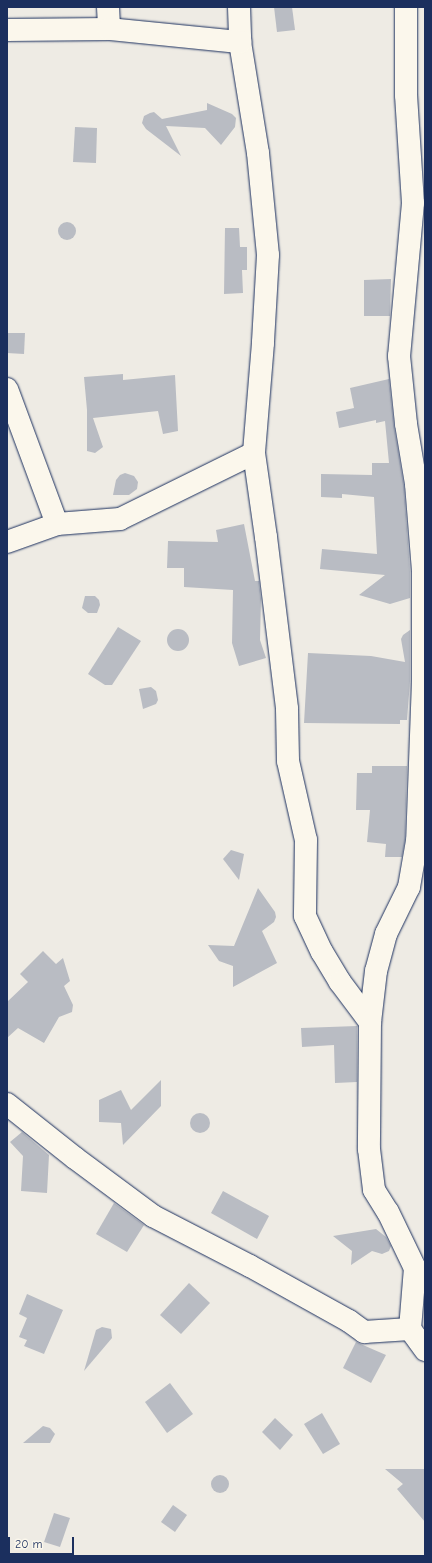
<!DOCTYPE html>
<html>
<head>
<meta charset="utf-8">
<style>
  body { margin:0 }
  #map { position:relative; width:432px; height:1563px; overflow:hidden; background:#eeebe4; font-family:"Comic Neue",sans-serif }
  div>[style] { position:absolute }
  [style*='--x'] { left:calc(var(--x)*1px); top:calc(var(--y)*1px); width:calc(var(--w)*1px); rotate:calc(var(--a)*1deg) }
  .building>* { inset:0; background:#b9bcc3 }
  .round { border-radius:50% }
  .roads { filter:drop-shadow(0 0 1px #1b2f5e) drop-shadow(0 0 1px #1b2f5e) }
  .minor>* { height:22px; margin:-11px; padding:0 11px; transform-origin:11px; border-radius:11px; background:#fbf7ec }
  span { translate:-50% -50%; white-space:nowrap; text-align:center; line-height:1.15; -webkit-text-stroke:3px #fbf7ec; paint-order:stroke }
  .frame { position:absolute; inset:0; border:8px solid #1b2f5e; pointer-events:none }
  .scale { position:absolute; left:8px; top:1537px; width:66px; height:18px; box-sizing:border-box; border:2px solid #1b2f5e; border-top:0; padding-left:5px; font-size:12px; line-height:14px; white-space:nowrap; color:#1b2f5e; -webkit-text-stroke:3px #fbf7ec; paint-order:stroke }
</style>
</head>
<body>
<div id="map">
  <div class="building">
    <div style="clip-path:polygon(274px 7px,292px 7px,295px 30px,277px 32px)"></div>
    <div style="clip-path:polygon(207px 103px,232px 114px,236px 118px,235px 127px,221px 145px,205px 128px,166px 126px,181px 156px,146px 129px,142px 123px,144px 116px,150px 113px,154px 112px,162px 119px,207px 110px)"></div>
    <div style="clip-path:polygon(75px 127px,97px 128px,96px 163px,73px 162px)"></div>
    <div class="round" style="left:58px;top:222px;width:18px;height:18px"></div>
    <div style="clip-path:polygon(225px 228px,239px 228px,240px 247px,247px 247px,247px 270px,242px 270px,243px 293px,224px 294px)"></div>
    <div style="clip-path:polygon(391px 279px,390px 316px,364px 316px,364px 280px)"></div>
    <div style="clip-path:polygon(7px 333px,25px 333px,24px 354px,7px 353px)"></div>
    <div style="clip-path:polygon(123px 374px,123px 380px,175px 375px,178px 431px,163px 434px,158px 411px,93px 418px,103px 447px,95px 453px,87px 451px,87px 410px,84px 377px)"></div>
    <div style="clip-path:polygon(389px 379px,394px 426px,404px 486px,410px 572px,410px 598px,390px 604px,359px 595px,385px 575px,320px 569px,322px 549px,377px 554px,374px 497px,342px 494px,342px 498px,321px 497px,321px 474px,372px 475px,372px 463px,389px 463px,385px 421px,376px 423px,376px 420px,339px 428px,336px 412px,354px 408px,350px 388px)"></div>
    <div style="clip-path:polygon(125px 473px,134px 476px,138px 482px,137px 489px,129px 495px,113px 495px,116px 480px,120px 475px)"></div>
    <div style="clip-path:polygon(244px 524px,255px 581px,259px 581px,261px 599px,260px 640px,266px 658px,239px 666px,232px 643px,233px 590px,184px 587px,184px 568px,167px 568px,168px 541px,218px 542px,216px 530px)"></div>
    <div style="clip-path:polygon(85px 596px,95px 596px,99px 600px,100px 605px,97px 613px,88px 613px,82px 608px)"></div>
    <div style="clip-path:polygon(118px 627px,141px 641px,112px 685px,105px 685px,88px 674px)"></div>
    <div class="round" style="left:167px;top:629px;width:22px;height:22px"></div>
    <div style="clip-path:polygon(410px 630px,410px 681px,407px 720px,400px 720px,400px 724px,304px 723px,308px 653px,371px 656px,405px 662px,401px 639px,403px 635px)"></div>
    <div style="clip-path:polygon(151px 687px,156px 691px,158px 700px,156px 704px,143px 709px,139px 689px)"></div>
    <div style="clip-path:polygon(372px 766px,407px 766px,405px 840px,402px 857px,385px 857px,386px 844px,367px 842px,370px 810px,356px 810px,357px 773px,372px 773px)"></div>
    <div style="clip-path:polygon(231px 850px,244px 854px,239px 880px,223px 859px)"></div>
    <div style="clip-path:polygon(258px 888px,275px 912px,276px 917px,274px 922px,262px 931px,277px 963px,233px 987px,233px 966px,219px 961px,208px 945px,234px 946px)"></div>
    <div style="clip-path:polygon(43px 951px,56px 964px,63px 958px,70px 981px,64px 986px,73px 1005px,72px 1012px,59px 1017px,44px 1043px,18px 1028px,7px 1038px,7px 1002px,28px 982px,20px 974px)"></div>
    <div style="clip-path:polygon(357px 1026px,357px 1082px,335px 1083px,334px 1045px,302px 1047px,301px 1028px)"></div>
    <div style="clip-path:polygon(161px 1080px,161px 1106px,123px 1145px,121px 1123px,99px 1122px,99px 1100px,121px 1090px,131px 1110px)"></div>
    <div class="round" style="left:190px;top:1113px;width:20px;height:20px"></div>
    <div style="clip-path:polygon(22px 1132px,49px 1155px,47px 1193px,21px 1191px,23px 1156px,10px 1142px)"></div>
    <div style="clip-path:polygon(223px 1191px,269px 1216px,257px 1239px,211px 1213px)"></div>
    <div style="clip-path:polygon(114px 1203px,144px 1225px,127px 1252px,96px 1234px)"></div>
    <div style="clip-path:polygon(376px 1229px,386px 1237px,391px 1246px,389px 1251px,382px 1254px,372px 1251px,351px 1265px,352px 1251px,333px 1236px)"></div>
    <div style="clip-path:polygon(189px 1283px,210px 1303px,181px 1334px,160px 1315px)"></div>
    <div style="clip-path:polygon(27px 1294px,63px 1310px,44px 1354px,24px 1346px,27px 1340px,19px 1337px,27px 1318px,19px 1314px)"></div>
    <div style="clip-path:polygon(102px 1327px,111px 1329px,112px 1338px,84px 1371px,96px 1330px)"></div>
    <div style="clip-path:polygon(356px 1342px,386px 1355px,371px 1383px,343px 1368px)"></div>
    <div style="clip-path:polygon(170px 1383px,193px 1414px,167px 1433px,145px 1402px)"></div>
    <div style="clip-path:polygon(322px 1413px,340px 1444px,323px 1454px,304px 1424px)"></div>
    <div style="clip-path:polygon(275px 1418px,293px 1435px,280px 1450px,262px 1432px)"></div>
    <div style="clip-path:polygon(43px 1426px,50px 1428px,55px 1434px,50px 1443px,23px 1443px)"></div>
    <div style="clip-path:polygon(385px 1469px,425px 1469px,425px 1522px,397px 1489px,403px 1484px)"></div>
    <div class="round" style="left:211px;top:1475px;width:18px;height:18px"></div>
    <div style="clip-path:polygon(173px 1505px,187px 1515px,175px 1532px,161px 1522px)"></div>
    <div style="clip-path:polygon(54px 1513px,70px 1518px,60px 1547px,44px 1542px)"></div>
  </div>
  <div class="roads">
    <div class="minor">
      <div style="--x:108;--y:7;--w:22;--a:87"></div>
      <div style="--x:239;--y:7;--w:35;--a:88"></div>
      <div style="--x:240;--y:42;--w:112;--a:80.8"></div>
      <div style="--x:258;--y:153;--w:102;--a:84.4"></div>
      <div style="--x:268;--y:255;--w:88;--a:93.3"></div>
      <div style="--x:263;--y:343;--w:110;--a:94.7"></div>
      <div style="--x:254;--y:453;--w:85;--a:81.9"></div>
      <div style="--x:266;--y:537;--w:173;--a:83"></div>
      <div style="--x:287;--y:709;--w:52;--a:88.9"></div>
      <div style="--x:288;--y:761;--w:81;--a:77.2"></div>
      <div style="--x:306;--y:840;--w:76;--a:90.8"></div>
      <div style="--x:305;--y:916;--w:40;--a:65"></div>
      <div style="--x:322;--y:952;--w:35;--a:59"></div>
      <div style="--x:340;--y:982;--w:50;--a:53.1"></div>
      <div style="--x:406;--y:7;--w:88;--a:90"></div>
      <div style="--x:406;--y:95;--w:108;--a:86.3"></div>
      <div style="--x:413;--y:203;--w:154;--a:95.2"></div>
      <div style="--x:399;--y:356;--w:68;--a:84.1"></div>
      <div style="--x:406;--y:424;--w:61;--a:80.5"></div>
      <div style="--x:416;--y:484;--w:87;--a:85.4"></div>
      <div style="--x:423;--y:571;--w:110;--a:90"></div>
      <div style="--x:423;--y:681;--w:160;--a:92.1"></div>
      <div style="--x:417;--y:841;--w:47;--a:99.9"></div>
      <div style="--x:409;--y:887;--w:52;--a:116.1"></div>
      <div style="--x:386;--y:934;--w:38;--a:105"></div>
      <div style="--x:376;--y:971;--w:51;--a:96.7"></div>
      <div style="--x:370;--y:1022;--w:127;--a:90.5"></div>
      <div style="--x:369;--y:1149;--w:41;--a:83"></div>
      <div style="--x:374;--y:1190;--w:26;--a:58"></div>
      <div style="--x:388;--y:1212;--w:62;--a:64.3"></div>
      <div style="--x:415;--y:1268;--w:61;--a:94.7"></div>
      <div style="--x:410;--y:1329;--w:26;--a:54"></div>
      <div style="--x:7;--y:30;--w:102;--a:-0.6"></div>
      <div style="--x:109;--y:29;--w:132;--a:5.7"></div>
      <div style="--x:7;--y:389;--w:144;--a:69.7"></div>
      <div style="--x:7;--y:542;--w:53;--a:-19.8"></div>
      <div style="--x:57;--y:524;--w:63;--a:-4.5"></div>
      <div style="--x:120;--y:519;--w:149;--a:-26.2"></div>
      <div style="--x:7;--y:1104;--w:87;--a:38.5"></div>
      <div style="--x:75;--y:1158;--w:97;--a:36.6"></div>
      <div style="--x:153;--y:1216;--w:109;--a:27.3"></div>
      <div style="--x:250;--y:1266;--w:113;--a:29.1"></div>
      <div style="--x:349;--y:1321;--w:19;--a:36"></div>
      <div style="--x:364;--y:1332;--w:46;--a:-3.7"></div>
    </div>
  </div>
  <div class="frame"></div>
  <div class="scale">20 m</div>
</div>
</body>
</html>
